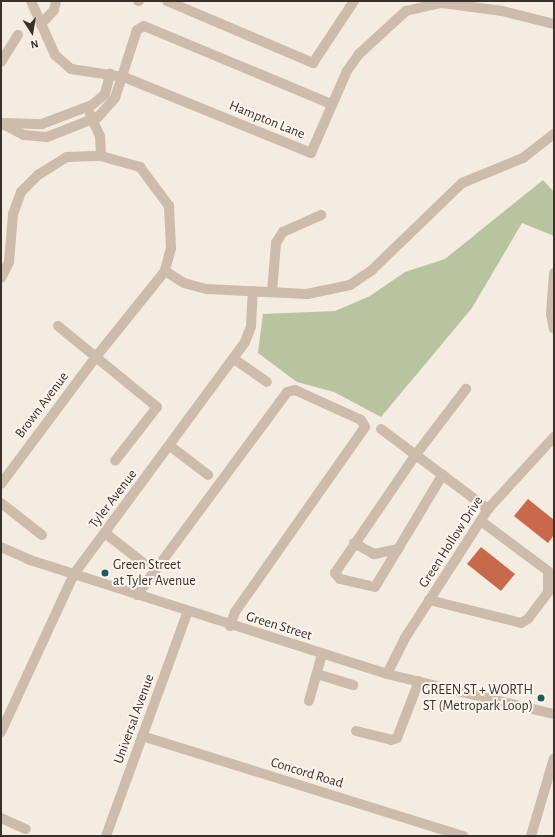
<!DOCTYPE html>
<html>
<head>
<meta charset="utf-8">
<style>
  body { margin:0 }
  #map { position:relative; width:555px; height:837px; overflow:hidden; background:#f4ebe1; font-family:"Alegreya Sans",sans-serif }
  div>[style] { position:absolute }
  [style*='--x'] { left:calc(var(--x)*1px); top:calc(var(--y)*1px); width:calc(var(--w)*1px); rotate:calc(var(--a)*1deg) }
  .green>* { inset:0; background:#b8c4a0 }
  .building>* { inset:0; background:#c8694b }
  .minor>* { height:10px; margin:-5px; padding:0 5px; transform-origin:5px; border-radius:5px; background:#cdbbac }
  .dots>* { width:11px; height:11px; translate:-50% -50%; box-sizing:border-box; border:2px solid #fbf5ee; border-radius:50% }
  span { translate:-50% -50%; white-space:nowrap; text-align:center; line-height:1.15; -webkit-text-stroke:4px #fbf5ee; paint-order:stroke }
  .street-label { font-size:14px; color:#3b302b }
  .poi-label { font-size:14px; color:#3b302b }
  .left { translate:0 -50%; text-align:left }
  .right { translate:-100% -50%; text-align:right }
  .frame { position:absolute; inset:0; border:2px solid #3b302b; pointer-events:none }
  .north { position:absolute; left:12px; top:12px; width:40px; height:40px; -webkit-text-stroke:3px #fbf5ee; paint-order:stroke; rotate:168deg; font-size:11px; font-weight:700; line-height:16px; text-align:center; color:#3b302b }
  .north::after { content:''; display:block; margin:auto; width:14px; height:18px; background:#3b302b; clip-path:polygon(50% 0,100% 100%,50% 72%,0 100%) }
</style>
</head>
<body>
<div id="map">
  <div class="green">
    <div style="clip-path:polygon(543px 180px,554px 192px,554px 236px,522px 223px,472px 308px,381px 417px,334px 392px,297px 382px,258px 353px,263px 314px,335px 311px,370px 296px,405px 272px,445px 259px)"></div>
  </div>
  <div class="building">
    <div style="clip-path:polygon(528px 499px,554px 520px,554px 535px,548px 543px,514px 516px)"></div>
    <div style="clip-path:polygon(481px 547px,515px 574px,501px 591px,467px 564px)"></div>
  </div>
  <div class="minor">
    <div style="--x:31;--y:1;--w:59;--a:66"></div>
    <div style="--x:55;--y:55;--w:21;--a:41"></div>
    <div style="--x:71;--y:69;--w:54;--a:8.6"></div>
    <div style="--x:124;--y:77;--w:202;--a:22.1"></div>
    <div style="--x:311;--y:153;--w:90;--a:-66.3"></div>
    <div style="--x:347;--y:71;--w:21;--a:-55"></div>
    <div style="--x:359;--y:54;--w:64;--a:-42.5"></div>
    <div style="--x:406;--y:11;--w:37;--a:-13"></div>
    <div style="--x:442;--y:3;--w:61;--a:7.6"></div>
    <div style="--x:502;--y:11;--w:54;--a:14"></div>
    <div style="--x:138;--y:1;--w:1;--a:0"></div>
    <div style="--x:167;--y:1;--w:159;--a:23"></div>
    <div style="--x:313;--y:63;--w:74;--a:-56.5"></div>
    <div style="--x:41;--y:24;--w:19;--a:-47"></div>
    <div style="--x:54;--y:10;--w:9;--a:-77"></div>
    <div style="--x:1;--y:62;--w:32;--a:-58"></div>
    <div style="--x:90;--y:114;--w:24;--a:66"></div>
    <div style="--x:100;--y:136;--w:20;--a:87"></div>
    <div style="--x:1;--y:123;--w:26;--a:28"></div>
    <div style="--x:24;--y:135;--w:23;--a:5"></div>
    <div style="--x:47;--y:137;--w:55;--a:-21.4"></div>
    <div style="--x:98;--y:117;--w:25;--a:-48"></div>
    <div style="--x:115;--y:98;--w:71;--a:-72.1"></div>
    <div style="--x:137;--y:30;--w:8;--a:-30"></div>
    <div style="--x:144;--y:26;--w:203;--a:22.6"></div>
    <div style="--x:4;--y:123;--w:38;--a:2"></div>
    <div style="--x:42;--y:124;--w:53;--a:-20.8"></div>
    <div style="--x:92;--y:105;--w:17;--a:-40"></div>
    <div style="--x:105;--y:94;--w:21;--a:-76"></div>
    <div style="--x:165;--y:271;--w:22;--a:32"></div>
    <div style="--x:184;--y:283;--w:24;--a:15"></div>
    <div style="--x:207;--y:289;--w:100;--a:2.9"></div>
    <div style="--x:307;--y:294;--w:44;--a:-11.8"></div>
    <div style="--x:350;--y:285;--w:27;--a:-34"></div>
    <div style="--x:372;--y:270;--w:125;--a:-44"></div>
    <div style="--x:462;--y:183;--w:66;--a:-22.3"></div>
    <div style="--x:523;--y:158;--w:39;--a:-38"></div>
    <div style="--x:554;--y:273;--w:41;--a:94.2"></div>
    <div style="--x:551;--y:314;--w:15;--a:79"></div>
    <div style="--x:1;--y:278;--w:18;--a:-63"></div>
    <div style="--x:9;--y:262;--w:48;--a:-85.2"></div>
    <div style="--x:13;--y:214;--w:23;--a:-70"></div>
    <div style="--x:21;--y:192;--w:24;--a:-45"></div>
    <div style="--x:38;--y:175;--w:34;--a:-32"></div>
    <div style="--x:67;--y:157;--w:34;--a:-2"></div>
    <div style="--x:101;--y:156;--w:41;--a:15.8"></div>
    <div style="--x:140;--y:167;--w:49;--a:53.4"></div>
    <div style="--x:169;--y:206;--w:42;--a:87.3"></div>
    <div style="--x:171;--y:248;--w:24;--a:105"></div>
    <div style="--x:165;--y:271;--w:112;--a:128.8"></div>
    <div style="--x:95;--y:358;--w:157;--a:126.7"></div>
    <div style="--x:272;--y:292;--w:49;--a:-85.3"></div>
    <div style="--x:276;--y:243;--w:13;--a:-58"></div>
    <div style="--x:283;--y:232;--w:42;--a:-24.1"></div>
    <div style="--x:58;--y:326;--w:128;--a:39.3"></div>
    <div style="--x:157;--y:407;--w:68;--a:127.9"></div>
    <div style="--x:234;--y:359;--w:40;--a:34.9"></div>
    <div style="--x:381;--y:429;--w:134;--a:36.8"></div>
    <div style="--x:170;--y:446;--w:48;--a:37.3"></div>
    <div style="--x:1;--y:503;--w:52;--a:38"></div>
    <div style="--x:105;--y:533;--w:52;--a:38"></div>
    <div style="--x:354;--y:543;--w:23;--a:29"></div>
    <div style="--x:374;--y:554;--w:25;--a:-12"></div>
    <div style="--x:398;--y:549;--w:87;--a:-59"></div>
    <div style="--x:1;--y:547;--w:32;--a:24"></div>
    <div style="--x:30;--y:560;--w:375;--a:17.7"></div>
    <div style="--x:387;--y:674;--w:172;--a:13.5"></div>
    <div style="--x:398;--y:549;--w:44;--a:121.2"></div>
    <div style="--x:375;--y:587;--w:36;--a:-167"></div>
    <div style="--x:340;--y:579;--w:8;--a:-130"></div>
    <div style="--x:335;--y:573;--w:145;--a:-55.7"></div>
    <div style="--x:417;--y:453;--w:81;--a:-52.6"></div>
    <div style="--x:137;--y:595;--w:252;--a:-53.5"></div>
    <div style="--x:287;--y:392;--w:8;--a:-14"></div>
    <div style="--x:295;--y:390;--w:72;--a:24.4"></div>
    <div style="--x:361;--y:420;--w:8;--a:60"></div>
    <div style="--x:365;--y:427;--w:226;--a:125.1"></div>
    <div style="--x:235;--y:612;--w:15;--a:110"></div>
    <div style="--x:429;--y:600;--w:95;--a:14"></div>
    <div style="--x:521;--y:623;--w:8;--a:-30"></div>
    <div style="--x:528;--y:619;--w:34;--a:-53"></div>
    <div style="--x:548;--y:592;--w:21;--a:-90"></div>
    <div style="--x:548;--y:571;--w:84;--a:-143.3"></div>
    <div style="--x:317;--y:674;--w:38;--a:17"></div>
    <div style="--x:387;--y:674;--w:40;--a:-63.4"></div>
    <div style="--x:405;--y:638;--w:153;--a:-57.2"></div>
    <div style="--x:488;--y:509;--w:98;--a:-47.5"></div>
    <div style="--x:309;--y:701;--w:49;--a:-74.5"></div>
    <div style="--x:356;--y:731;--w:36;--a:14"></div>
    <div style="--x:391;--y:740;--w:6;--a:-18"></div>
    <div style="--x:397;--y:738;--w:61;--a:-68.9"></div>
    <div style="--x:1;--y:732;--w:174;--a:-65.2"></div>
    <div style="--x:74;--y:574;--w:288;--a:-53.6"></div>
    <div style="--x:245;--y:342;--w:17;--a:-69"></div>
    <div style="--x:251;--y:326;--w:35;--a:-87"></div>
    <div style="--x:142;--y:736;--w:337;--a:17.3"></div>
    <div style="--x:1;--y:818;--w:27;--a:24"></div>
    <div style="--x:106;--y:836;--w:239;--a:-70"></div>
    <div style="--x:531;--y:836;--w:81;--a:-73.6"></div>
  </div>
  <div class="dots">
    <div style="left:105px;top:573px;background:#1f5a5e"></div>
    <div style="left:541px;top:698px;background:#1f5a5e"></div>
  </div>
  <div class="street-label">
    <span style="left:267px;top:120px;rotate:22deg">Hampton Lane</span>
    <span style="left:42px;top:405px;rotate:-53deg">Brown Avenue</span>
    <span style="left:113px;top:499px;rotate:-53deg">Tyler Avenue</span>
    <span style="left:451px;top:542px;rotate:-57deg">Green Hollow Drive</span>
    <span style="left:279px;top:626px;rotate:17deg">Green Street</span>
    <span style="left:134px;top:719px;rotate:-70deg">Universal Avenue</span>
    <span style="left:307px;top:773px;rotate:17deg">Concord Road</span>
  </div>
  <div class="poi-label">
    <span class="left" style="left:113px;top:573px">Green Street<br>at Tyler Avenue</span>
    <span class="right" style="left:533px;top:698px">GREEN ST + WORTH<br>ST (Metropark Loop)</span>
  </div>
  <div class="frame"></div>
  <div class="north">N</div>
</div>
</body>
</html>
